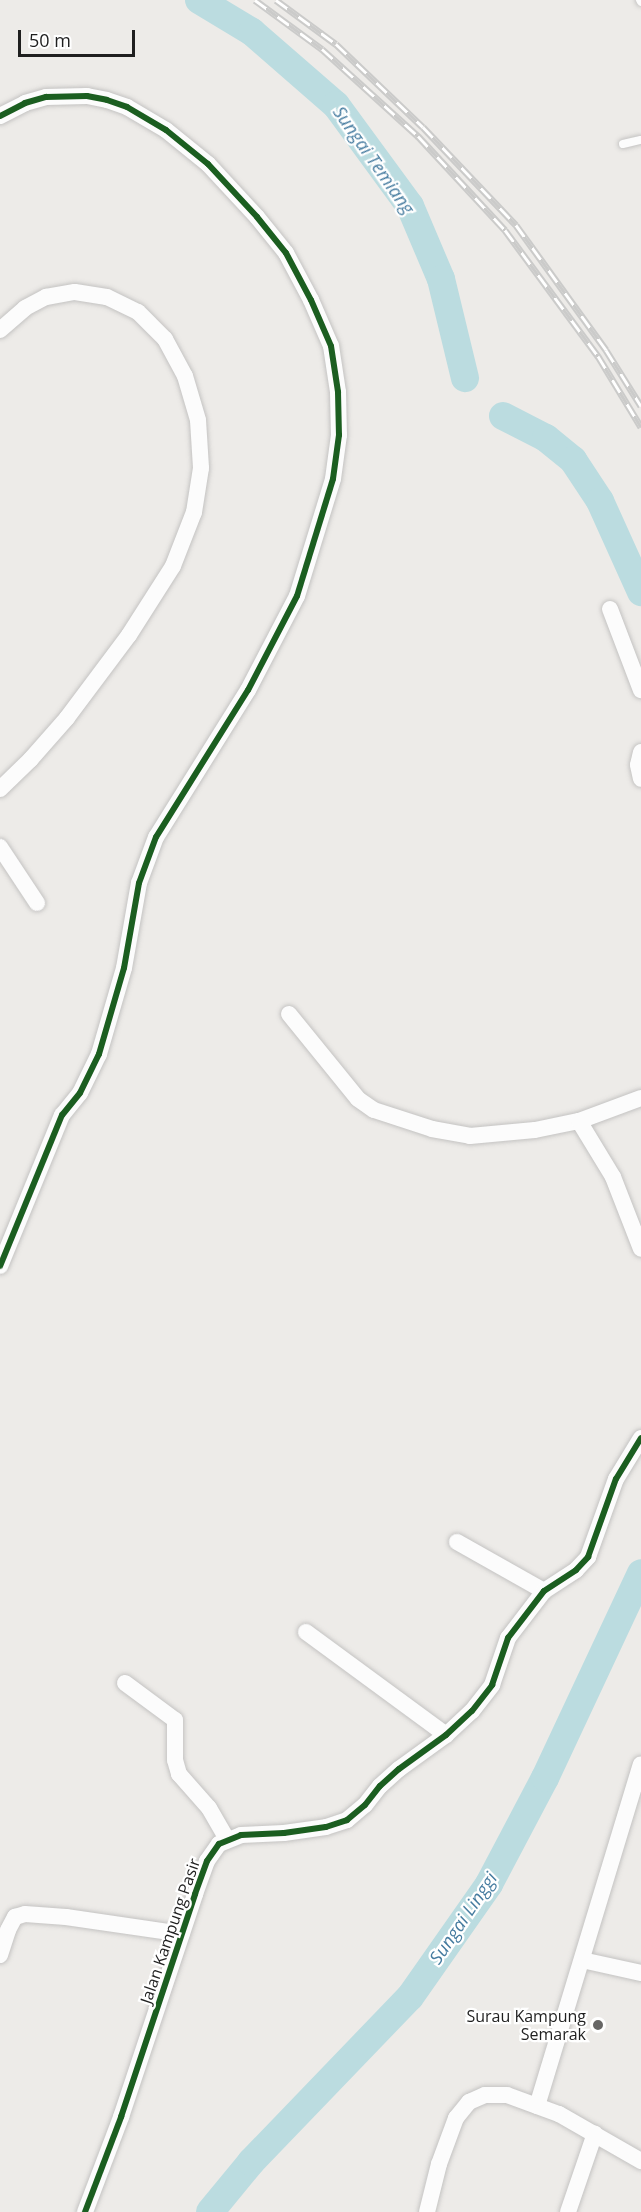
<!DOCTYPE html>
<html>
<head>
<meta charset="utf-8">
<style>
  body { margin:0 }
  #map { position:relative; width:641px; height:2212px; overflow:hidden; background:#edebe8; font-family:"Open Sans",sans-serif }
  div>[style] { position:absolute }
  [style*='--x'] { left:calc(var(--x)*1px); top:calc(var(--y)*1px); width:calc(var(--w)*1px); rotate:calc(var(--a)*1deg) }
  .river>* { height:28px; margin:-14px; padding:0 14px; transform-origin:14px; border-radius:14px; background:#bbdce0 }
  .roads { filter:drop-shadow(0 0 2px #c4c3c2) drop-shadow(0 0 2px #c4c3c2) }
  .service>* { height:8px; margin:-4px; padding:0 4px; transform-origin:4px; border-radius:4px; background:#fcfcfc }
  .minor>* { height:16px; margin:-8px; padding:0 8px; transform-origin:8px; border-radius:8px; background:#fcfcfc }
  .rail>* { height:7px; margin-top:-3.5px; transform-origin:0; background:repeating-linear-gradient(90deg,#fff 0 14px,#cbcbca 0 28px); box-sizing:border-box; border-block:2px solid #cbcbca }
  .cycleway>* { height:6px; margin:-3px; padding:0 3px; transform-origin:3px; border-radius:3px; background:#1b5e20 }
  .dots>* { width:16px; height:16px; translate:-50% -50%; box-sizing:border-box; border:3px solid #fff; border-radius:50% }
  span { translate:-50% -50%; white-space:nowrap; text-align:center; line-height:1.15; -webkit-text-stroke:4.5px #fff; paint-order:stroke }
  .street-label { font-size:16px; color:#1f1f1f }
  .poi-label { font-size:16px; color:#1f1f1f }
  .right { translate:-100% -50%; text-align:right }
  .water-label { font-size:18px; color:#457b9f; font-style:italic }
  .scale { position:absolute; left:18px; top:30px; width:117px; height:27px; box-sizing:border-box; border:3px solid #1f1f1f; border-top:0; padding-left:8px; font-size:18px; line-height:21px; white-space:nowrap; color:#1f1f1f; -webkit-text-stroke:4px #fff; paint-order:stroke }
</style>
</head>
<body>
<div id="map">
  <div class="river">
    <div style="--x:199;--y:0;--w:62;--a:31.1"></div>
    <div style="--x:252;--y:32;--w:111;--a:41"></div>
    <div style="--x:336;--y:105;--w:125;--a:53.8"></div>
    <div style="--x:410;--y:206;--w:79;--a:67"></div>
    <div style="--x:441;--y:279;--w:102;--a:76.4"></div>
    <div style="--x:503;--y:416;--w:48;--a:27.1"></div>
    <div style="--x:546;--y:438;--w:35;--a:39"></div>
    <div style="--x:573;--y:460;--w:49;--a:56.6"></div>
    <div style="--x:600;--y:501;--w:100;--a:65.7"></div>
    <div style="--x:210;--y:2212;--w:65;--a:-50.6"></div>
    <div style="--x:251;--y:2162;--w:229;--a:-46.1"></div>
    <div style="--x:410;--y:1997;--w:138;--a:-55"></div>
    <div style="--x:489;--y:1884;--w:120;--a:-62.2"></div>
    <div style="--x:545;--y:1778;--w:226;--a:-64.9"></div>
  </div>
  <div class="roads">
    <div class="service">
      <div style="--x:640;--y:0;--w:2;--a:63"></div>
      <div style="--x:623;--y:144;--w:18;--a:-13"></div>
    </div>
    <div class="minor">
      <div style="--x:0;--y:116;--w:28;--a:-27"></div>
      <div style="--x:25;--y:103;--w:22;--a:-16"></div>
      <div style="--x:46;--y:97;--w:41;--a:-1.4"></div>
      <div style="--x:87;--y:96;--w:20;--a:11"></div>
      <div style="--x:107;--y:100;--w:21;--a:19"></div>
      <div style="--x:127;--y:107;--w:45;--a:30.5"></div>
      <div style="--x:166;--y:130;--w:54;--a:39"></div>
      <div style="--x:208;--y:164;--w:72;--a:47.2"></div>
      <div style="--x:257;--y:217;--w:46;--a:51.1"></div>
      <div style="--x:286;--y:253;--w:53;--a:62"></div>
      <div style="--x:311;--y:300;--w:50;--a:66.5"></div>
      <div style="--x:331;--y:346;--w:47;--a:81.3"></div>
      <div style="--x:338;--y:392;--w:43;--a:88.7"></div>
      <div style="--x:339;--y:435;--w:44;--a:97.8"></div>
      <div style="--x:333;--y:479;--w:122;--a:107.1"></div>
      <div style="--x:297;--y:596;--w:106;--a:117.5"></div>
      <div style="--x:248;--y:690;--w:173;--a:122"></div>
      <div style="--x:156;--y:837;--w:49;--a:110.3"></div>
      <div style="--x:139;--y:883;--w:86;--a:100"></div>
      <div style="--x:124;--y:968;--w:90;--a:106.2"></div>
      <div style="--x:99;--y:1054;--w:43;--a:116"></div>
      <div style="--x:80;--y:1093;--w:28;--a:129"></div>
      <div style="--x:62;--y:1115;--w:163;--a:112.3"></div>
      <div style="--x:0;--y:330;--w:33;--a:-41"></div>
      <div style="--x:25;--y:308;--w:24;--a:-28"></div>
      <div style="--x:46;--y:297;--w:29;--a:-10"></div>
      <div style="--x:75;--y:292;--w:32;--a:9"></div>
      <div style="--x:107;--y:297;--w:34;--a:26"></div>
      <div style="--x:138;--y:312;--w:38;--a:45"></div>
      <div style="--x:165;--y:339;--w:42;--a:61.6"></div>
      <div style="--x:185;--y:376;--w:46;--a:73.5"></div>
      <div style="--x:198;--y:420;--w:48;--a:86.4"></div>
      <div style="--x:201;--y:468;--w:45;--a:99"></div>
      <div style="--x:194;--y:512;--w:58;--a:111.3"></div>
      <div style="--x:173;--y:566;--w:82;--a:122.5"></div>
      <div style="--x:129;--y:635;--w:104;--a:126.8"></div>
      <div style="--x:67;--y:718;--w:55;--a:131.3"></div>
      <div style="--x:31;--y:759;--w:43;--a:135.9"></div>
      <div style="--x:610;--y:609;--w:87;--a:69.1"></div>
      <div style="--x:641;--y:752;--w:13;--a:103"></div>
      <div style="--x:638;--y:765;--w:14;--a:78"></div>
      <div style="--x:0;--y:847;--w:67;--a:56.5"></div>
      <div style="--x:289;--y:1014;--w:109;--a:50.9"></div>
      <div style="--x:358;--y:1099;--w:19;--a:35"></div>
      <div style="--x:374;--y:1110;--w:61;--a:18.1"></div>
      <div style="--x:432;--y:1129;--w:39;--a:10"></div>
      <div style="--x:470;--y:1136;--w:65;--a:-5.3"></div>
      <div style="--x:535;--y:1130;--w:45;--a:-11.6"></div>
      <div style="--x:579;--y:1121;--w:66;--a:58.7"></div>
      <div style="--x:613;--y:1177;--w:77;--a:68.7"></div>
      <div style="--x:579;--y:1121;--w:66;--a:-20.4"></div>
      <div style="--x:457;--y:1542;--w:100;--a:29.4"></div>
      <div style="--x:306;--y:1632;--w:174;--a:36.3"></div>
      <div style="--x:125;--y:1683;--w:62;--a:36.5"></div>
      <div style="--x:175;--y:1720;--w:40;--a:90"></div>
      <div style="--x:175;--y:1760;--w:15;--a:74"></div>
      <div style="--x:179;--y:1774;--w:45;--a:48.6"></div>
      <div style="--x:209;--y:1808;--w:36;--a:60"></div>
      <div style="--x:0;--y:1955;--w:26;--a:-72"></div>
      <div style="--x:8;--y:1930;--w:15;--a:-62"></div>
      <div style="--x:15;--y:1917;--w:10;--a:-17"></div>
      <div style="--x:25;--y:1914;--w:41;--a:4.2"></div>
      <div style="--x:66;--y:1917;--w:117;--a:8.3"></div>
      <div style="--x:582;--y:1960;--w:60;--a:12.4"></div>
      <div style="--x:537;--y:2106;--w:357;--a:-73.1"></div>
      <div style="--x:85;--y:2212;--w:102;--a:-69.2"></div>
      <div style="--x:121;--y:2117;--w:235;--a:-71.6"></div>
      <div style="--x:195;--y:1894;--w:35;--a:-70"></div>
      <div style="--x:207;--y:1861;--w:21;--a:-55"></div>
      <div style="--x:219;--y:1844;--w:24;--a:-22"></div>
      <div style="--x:241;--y:1835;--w:43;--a:-2.7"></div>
      <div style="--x:284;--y:1833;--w:42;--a:-8.1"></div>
      <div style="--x:326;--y:1827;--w:22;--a:-18"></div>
      <div style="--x:347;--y:1820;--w:23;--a:-40"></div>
      <div style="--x:365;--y:1805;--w:24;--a:-52"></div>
      <div style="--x:380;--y:1786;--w:25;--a:-42"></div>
      <div style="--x:399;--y:1769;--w:58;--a:-35.9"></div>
      <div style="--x:446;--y:1735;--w:35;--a:-43"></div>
      <div style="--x:472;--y:1711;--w:33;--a:-52"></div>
      <div style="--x:492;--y:1685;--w:50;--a:-71.2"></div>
      <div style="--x:508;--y:1638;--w:59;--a:-52.5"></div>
      <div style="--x:544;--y:1591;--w:38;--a:-33"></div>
      <div style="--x:576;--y:1570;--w:18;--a:-47"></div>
      <div style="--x:588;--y:1557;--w:83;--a:-70.3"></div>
      <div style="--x:616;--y:1479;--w:48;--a:-58.6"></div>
      <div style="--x:427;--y:2212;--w:49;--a:-76"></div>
      <div style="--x:439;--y:2164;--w:49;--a:-69.7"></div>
      <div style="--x:456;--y:2118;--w:21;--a:-51"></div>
      <div style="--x:469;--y:2102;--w:17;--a:-24"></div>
      <div style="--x:485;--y:2095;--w:22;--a:0"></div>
      <div style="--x:507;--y:2095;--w:55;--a:20.1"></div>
      <div style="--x:559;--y:2114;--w:95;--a:29.8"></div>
      <div style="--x:568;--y:2212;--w:83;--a:-71.1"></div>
    </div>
  </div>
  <div class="rail">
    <div style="--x:255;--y:0;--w:83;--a:36.2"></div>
    <div style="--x:322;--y:49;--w:130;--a:42.2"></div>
    <div style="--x:418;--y:136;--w:128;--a:47.2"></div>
    <div style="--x:505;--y:230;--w:157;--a:53.6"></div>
    <div style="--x:598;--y:356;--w:83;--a:58.8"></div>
    <div style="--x:276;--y:0;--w:74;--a:36.3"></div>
    <div style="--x:336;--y:44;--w:120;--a:43.7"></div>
    <div style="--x:423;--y:127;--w:135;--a:46.5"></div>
    <div style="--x:516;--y:225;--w:154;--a:54.2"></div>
    <div style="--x:606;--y:350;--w:66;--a:58"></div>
  </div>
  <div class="cycleway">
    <div style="--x:0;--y:116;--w:28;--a:-27"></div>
    <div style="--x:25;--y:103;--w:22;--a:-16"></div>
    <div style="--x:46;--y:97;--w:41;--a:-1.4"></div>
    <div style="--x:87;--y:96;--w:20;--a:11"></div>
    <div style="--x:107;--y:100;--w:21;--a:19"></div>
    <div style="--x:127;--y:107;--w:45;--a:30.5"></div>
    <div style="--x:166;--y:130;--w:54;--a:39"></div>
    <div style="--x:208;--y:164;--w:72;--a:47.2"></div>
    <div style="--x:257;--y:217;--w:46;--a:51.1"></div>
    <div style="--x:286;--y:253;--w:53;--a:62"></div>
    <div style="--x:311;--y:300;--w:50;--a:66.5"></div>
    <div style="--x:331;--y:346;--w:47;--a:81.3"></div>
    <div style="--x:338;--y:392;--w:43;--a:88.7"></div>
    <div style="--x:339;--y:435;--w:44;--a:97.8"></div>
    <div style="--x:333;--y:479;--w:122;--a:107.1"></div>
    <div style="--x:297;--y:596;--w:106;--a:117.5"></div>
    <div style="--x:248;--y:690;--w:173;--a:122"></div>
    <div style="--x:156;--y:837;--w:49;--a:110.3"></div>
    <div style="--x:139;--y:883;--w:86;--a:100"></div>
    <div style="--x:124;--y:968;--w:90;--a:106.2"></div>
    <div style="--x:99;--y:1054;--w:43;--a:116"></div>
    <div style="--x:80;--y:1093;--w:28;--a:129"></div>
    <div style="--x:62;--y:1115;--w:163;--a:112.3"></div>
    <div style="--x:85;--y:2212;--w:102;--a:-69.2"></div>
    <div style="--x:121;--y:2117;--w:235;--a:-71.6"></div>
    <div style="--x:195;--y:1894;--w:35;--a:-70"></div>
    <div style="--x:207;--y:1861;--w:21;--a:-55"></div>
    <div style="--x:219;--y:1844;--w:24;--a:-22"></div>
    <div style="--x:241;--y:1835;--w:43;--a:-2.7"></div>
    <div style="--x:284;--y:1833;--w:42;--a:-8.1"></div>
    <div style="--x:326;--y:1827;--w:22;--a:-18"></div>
    <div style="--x:347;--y:1820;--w:23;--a:-40"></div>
    <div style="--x:365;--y:1805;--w:24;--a:-52"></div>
    <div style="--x:380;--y:1786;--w:25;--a:-42"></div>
    <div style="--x:399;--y:1769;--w:58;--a:-35.9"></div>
    <div style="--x:446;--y:1735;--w:35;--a:-43"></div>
    <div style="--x:472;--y:1711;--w:33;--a:-52"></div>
    <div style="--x:492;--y:1685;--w:50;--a:-71.2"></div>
    <div style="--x:508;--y:1638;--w:59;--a:-52.5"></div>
    <div style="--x:544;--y:1591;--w:38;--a:-33"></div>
    <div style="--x:576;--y:1570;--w:18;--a:-47"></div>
    <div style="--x:588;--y:1557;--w:83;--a:-70.3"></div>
    <div style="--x:616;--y:1479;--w:48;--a:-58.6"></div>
  </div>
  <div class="dots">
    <div style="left:598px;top:2025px;background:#676665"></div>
  </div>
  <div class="street-label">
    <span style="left:170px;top:1931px;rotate:-71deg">Jalan Kampung Pasir</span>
  </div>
  <div class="poi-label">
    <span class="right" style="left:586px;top:2025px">Surau Kampung<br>Semarak</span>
  </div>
  <div class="water-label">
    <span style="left:374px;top:160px;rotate:55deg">Sungai Temiang</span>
    <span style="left:463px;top:1918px;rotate:-56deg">Sungai Linggi</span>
  </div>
  <div class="scale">50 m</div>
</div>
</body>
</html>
